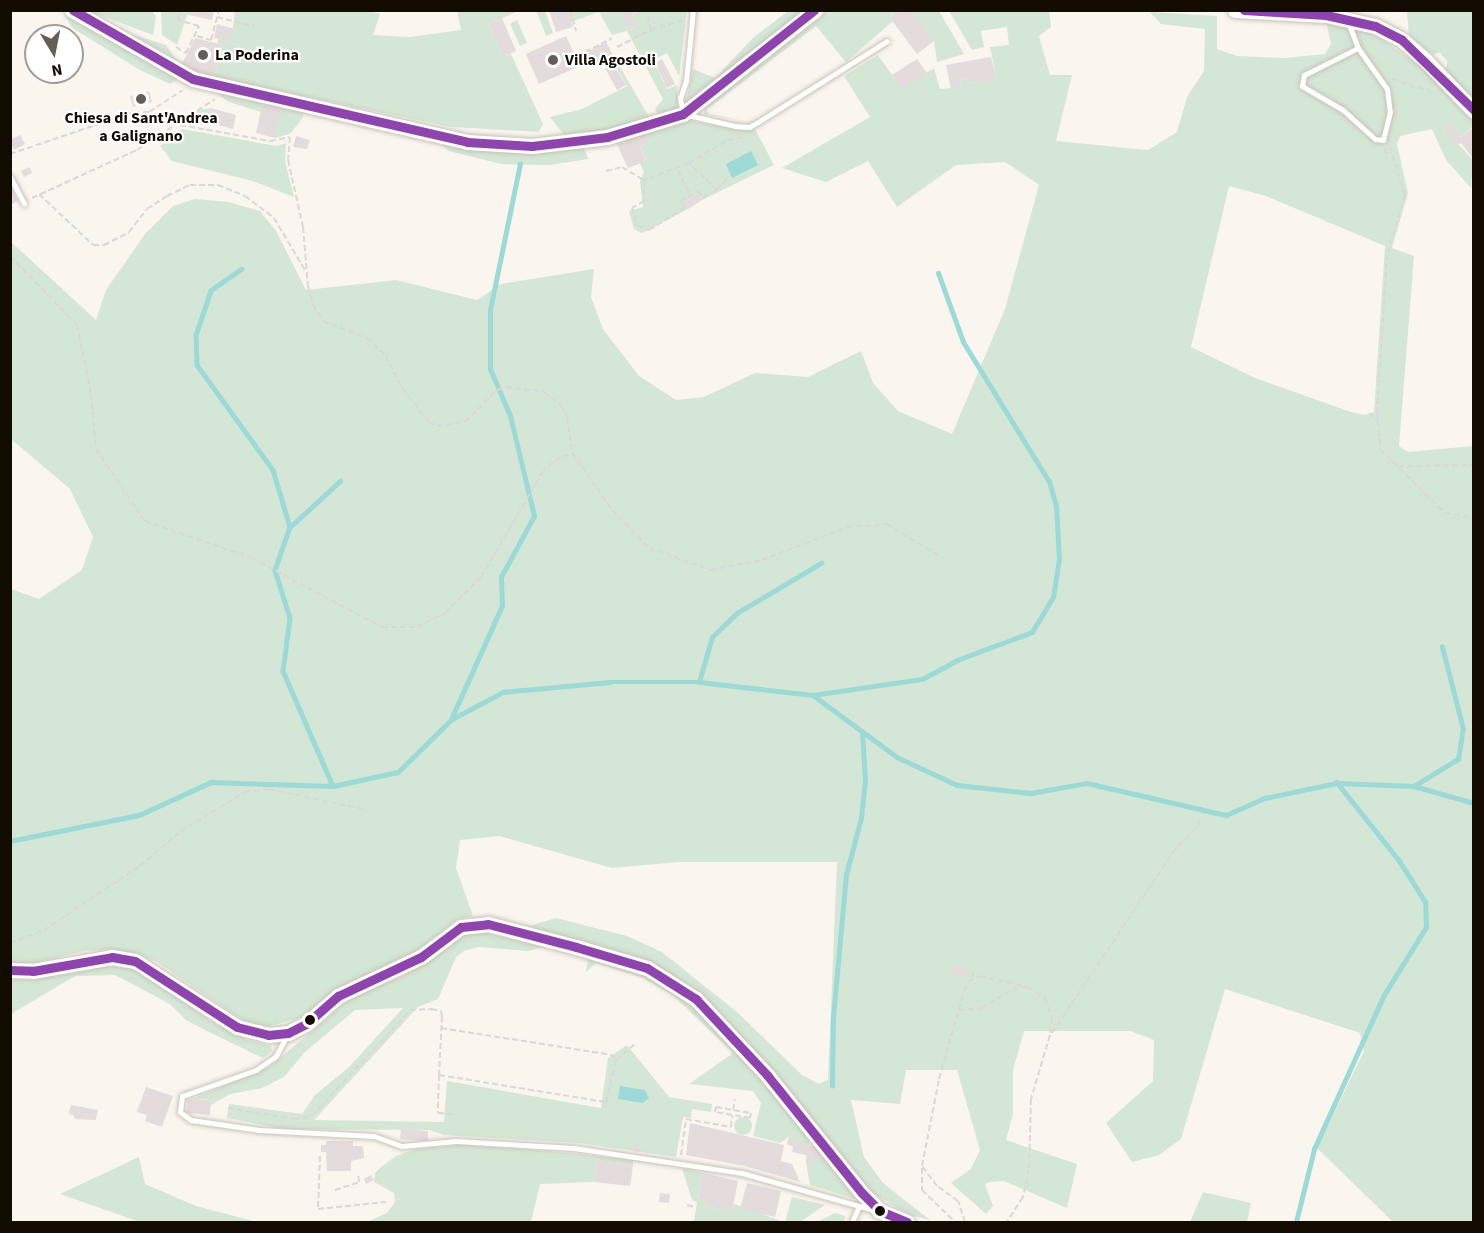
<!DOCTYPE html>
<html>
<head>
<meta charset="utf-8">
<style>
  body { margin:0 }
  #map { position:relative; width:1484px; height:1233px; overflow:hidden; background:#faf5ee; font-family:"Source Sans 3",sans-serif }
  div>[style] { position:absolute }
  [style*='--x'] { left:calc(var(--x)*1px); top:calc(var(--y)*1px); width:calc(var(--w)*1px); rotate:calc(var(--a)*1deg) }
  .green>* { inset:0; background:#d4e7d6 }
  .round { border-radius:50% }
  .water>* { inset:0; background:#9cd9d7 }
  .stream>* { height:4.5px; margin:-2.25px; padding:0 2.25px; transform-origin:2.25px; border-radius:2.25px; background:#9cd9d7 }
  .building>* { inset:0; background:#e4dbdc }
  .path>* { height:2px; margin-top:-1px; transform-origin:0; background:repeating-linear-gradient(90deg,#dad8d6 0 6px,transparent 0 9px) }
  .roads { filter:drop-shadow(0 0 2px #c9c2ba) drop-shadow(0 0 2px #c9c2ba) }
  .lane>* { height:5px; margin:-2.5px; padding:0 2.5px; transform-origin:2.5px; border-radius:2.5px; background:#fefefc }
  .secondary>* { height:15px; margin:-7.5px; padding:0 7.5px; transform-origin:7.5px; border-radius:7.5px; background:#fefefc }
  .bus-1>* { height:9px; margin:-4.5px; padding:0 4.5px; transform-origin:4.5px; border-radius:4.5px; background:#8e44ad }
  .dots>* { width:16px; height:16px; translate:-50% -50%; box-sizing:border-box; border:3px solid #fff; border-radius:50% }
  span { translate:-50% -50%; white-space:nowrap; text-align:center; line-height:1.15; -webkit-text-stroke:4.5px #fff; paint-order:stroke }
  .poi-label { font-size:16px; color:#130c03; font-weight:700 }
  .left { translate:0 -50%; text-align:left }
  .frame { position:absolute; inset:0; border:12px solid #130c03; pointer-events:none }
  .north { position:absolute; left:24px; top:24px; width:60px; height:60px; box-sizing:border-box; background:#fff; border:2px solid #a19e9a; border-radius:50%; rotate:170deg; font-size:16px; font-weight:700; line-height:24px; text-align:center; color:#130c03 }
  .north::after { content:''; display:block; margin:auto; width:21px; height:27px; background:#645e55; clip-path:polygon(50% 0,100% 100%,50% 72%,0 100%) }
</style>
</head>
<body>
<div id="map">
  <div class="green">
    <div style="clip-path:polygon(89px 11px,152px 11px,156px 17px,153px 35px)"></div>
    <div style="clip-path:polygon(161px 11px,195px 11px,194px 16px,187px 15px,177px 45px,162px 35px)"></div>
    <div style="clip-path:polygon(235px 11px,370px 11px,380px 14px,373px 35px,409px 37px,461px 30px,457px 11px,519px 11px,488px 24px,503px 57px,511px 54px,543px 124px,539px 132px,451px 127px,214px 77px,223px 46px,217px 44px,218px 39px,231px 42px)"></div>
    <div style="clip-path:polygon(545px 11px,553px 33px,546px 36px,537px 12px)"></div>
    <div style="clip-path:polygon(568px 11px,620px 11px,630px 30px,636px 27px,632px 16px,637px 11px,687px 11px,679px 76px,667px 53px,653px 60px,667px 89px,677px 85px,678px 108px,658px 114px,655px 109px,663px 99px,627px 31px,612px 35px,599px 12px,571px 22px)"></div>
    <div style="clip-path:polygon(788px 11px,806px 11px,686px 103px,693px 69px,715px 78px,753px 38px)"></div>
    <div style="clip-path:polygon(826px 11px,899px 11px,890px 17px,893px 21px,846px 62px,816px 26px,706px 110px,709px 114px,748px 122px,704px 114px,704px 107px)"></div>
    <div style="clip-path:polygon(911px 11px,939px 11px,964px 54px,937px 62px,934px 41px)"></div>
    <div style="clip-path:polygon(evenodd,949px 11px,1049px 11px,1051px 27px,1039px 36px,1050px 75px,1072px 75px,1056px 141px,1148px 150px,1177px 132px,1187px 97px,1204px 71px,1205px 29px,1161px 24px,1150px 12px,1217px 16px,1217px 49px,1237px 56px,1284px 58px,1325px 54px,1331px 44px,1326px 21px,1370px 31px,1428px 72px,1473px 121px,1473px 127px,1461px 137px,1451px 123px,1444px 129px,1473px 160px,1471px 188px,1446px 160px,1432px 129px,1400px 136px,1397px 144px,1408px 193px,1392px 248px,1414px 256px,1399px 446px,1408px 452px,1473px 446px,1473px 1222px,1393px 1222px,1317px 1148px,1364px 1051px,1360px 1033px,1225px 989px,1181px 1139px,1159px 1155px,1132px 1162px,1106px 1123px,1153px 1081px,1154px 1040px,1130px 1031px,1024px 1031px,1013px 1070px,1013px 1114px,1006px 1140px,1077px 1164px,1067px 1208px,1004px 1181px,990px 1182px,985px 1184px,993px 1206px,986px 1214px,951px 1183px,971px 1169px,980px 1150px,957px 1070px,906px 1070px,900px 1104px,851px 1100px,864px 1157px,883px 1183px,930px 1220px,910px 1215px,873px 1193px,777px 1075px,693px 989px,651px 963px,529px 926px,556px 918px,627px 936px,662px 952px,737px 1012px,802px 1075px,819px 1084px,828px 1080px,837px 862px,679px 862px,612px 868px,499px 836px,460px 840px,456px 868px,473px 916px,458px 919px,408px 958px,305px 1017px,265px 1027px,247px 1023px,157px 962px,137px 954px,113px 949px,84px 951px,30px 964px,11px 965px,11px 589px,39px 599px,82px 570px,93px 537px,70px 489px,11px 439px,10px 241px,96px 320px,106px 290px,145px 234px,173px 206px,195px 199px,228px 202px,260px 211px,276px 231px,306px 290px,396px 280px,477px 300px,501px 284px,594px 269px,591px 297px,603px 329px,639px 376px,676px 400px,704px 397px,755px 373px,808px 377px,861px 351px,873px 383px,898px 411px,952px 434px,1005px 309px,1039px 185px,1005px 162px,956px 165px,897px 207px,868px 161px,826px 182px,782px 168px,870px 117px,844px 76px,878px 55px,902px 89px,934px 68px,940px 89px,961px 87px,960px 80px,969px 78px,970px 83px,992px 80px,996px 76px,990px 47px,1009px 45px,1007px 27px,981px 31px,984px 47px,972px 50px,949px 11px,1229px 186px,1266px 196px,1385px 246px,1374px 412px,1364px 415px,1351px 412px,1255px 378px,1191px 347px,1229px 186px)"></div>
    <div style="clip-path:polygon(1407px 11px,1473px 11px,1473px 101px,1446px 71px,1447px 61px,1439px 52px,1433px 55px,1409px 35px)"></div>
    <div style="clip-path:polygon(66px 16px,111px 41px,178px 80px,170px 84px,140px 70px,71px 27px)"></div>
    <div style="clip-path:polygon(517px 20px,527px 43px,520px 46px,510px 24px)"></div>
    <div style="clip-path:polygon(131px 34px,166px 45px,178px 62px,164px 52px)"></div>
    <div style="clip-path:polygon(613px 55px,649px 117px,630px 128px,565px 136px,550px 117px,582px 109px,627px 86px,610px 57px)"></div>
    <div style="clip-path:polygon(214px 92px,304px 110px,302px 119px,290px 134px,275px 138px,281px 109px,263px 105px,261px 112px,229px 102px)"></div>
    <div style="clip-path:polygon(211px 108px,208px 122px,212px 123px,193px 126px,187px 123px,198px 110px)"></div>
    <div style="clip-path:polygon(686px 120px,745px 131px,755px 129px,774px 165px,702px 200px,697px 193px,684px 202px,688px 209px,642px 233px,634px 229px,629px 211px,643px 207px,640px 181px,644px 172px,640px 163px,646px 160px,640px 146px,649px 143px,645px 132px)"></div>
    <div style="clip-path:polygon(182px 129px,277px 146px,286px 143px,285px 161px,294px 197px,253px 181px,172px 161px,160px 146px)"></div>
    <div style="clip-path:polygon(440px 143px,527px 154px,584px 148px,588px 159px,550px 165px,501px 164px,449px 151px)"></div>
    <div style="clip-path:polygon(486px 933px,543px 947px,528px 951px,478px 947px,464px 951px,456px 957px,438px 999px,418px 1007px,314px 1120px,444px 1122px,447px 1081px,601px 1108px,608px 1058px,627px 1045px,669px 1097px,712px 1104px,711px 1112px,692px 1109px,691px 1118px,683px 1117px,676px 1157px,579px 1143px,444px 1135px,429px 1130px,284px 1129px,227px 1118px,229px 1104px,302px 1114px,315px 1095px,349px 1067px,403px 1008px,355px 1010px,305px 1052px,284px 1077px,262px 1088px,230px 1094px,211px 1105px,211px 1100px,193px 1099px,271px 1066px,355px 994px,404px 976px,464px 934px)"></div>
    <div style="clip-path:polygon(588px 959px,644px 974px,687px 1000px,765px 1080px,809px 1135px,809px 1147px,794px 1144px,795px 1138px,790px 1136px,780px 1143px,753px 1136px,761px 1103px,753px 1091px,689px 1084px,733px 1053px,673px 995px,643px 978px,596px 963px,586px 972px)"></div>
    <div style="clip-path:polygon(106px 966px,135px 969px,212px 1022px,247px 1040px,271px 1046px,272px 1051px,263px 1058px,209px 1032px,186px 1020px,170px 1004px,115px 975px,75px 976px,11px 1014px,11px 980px,31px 980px)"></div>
    <div class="round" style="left:734px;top:1117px;width:18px;height:18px"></div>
    <div style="clip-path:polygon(458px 1145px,527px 1149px,633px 1160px,633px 1165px,597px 1161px,594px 1182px,540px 1184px,531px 1222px,367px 1222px,387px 1213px,395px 1202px,394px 1193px,374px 1182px,375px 1173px,381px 1167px,396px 1156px,416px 1149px)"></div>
    <div style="clip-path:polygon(819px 1149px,855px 1197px,855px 1199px,810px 1185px,806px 1162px)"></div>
    <div style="clip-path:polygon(139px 1157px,145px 1184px,196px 1206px,257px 1222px,140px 1222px,60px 1194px)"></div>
    <div style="clip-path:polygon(682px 1168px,703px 1173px,698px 1198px,706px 1200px,705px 1206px,732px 1211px,734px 1204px,784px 1222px,694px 1222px,697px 1202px,692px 1200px)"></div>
    <div style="clip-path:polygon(1203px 1192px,1251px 1203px,1247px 1222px,1190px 1222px)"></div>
    <div style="clip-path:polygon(792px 1197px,809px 1201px,825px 1205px,800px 1222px,785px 1222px)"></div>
    <div style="clip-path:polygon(835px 1213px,845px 1216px,844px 1222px,817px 1222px)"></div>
  </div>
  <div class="water">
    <div style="clip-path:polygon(751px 151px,758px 165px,732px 178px,726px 164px)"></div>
    <div style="clip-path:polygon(620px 1086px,645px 1090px,649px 1098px,643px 1103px,618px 1099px)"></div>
  </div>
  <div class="stream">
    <div style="--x:242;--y:269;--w:38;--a:145"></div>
    <div style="--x:211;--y:291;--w:46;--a:108.8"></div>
    <div style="--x:196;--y:335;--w:30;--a:88"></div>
    <div style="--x:197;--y:365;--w:130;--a:54.1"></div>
    <div style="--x:273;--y:470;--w:59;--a:73.4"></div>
    <div style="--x:290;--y:527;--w:46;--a:109.2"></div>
    <div style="--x:275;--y:570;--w:50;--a:72.6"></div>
    <div style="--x:290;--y:618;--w:53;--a:97.5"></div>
    <div style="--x:283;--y:671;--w:125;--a:66.5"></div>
    <div style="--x:290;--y:527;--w:68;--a:-42.6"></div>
    <div style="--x:699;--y:682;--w:47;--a:-73.9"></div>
    <div style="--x:712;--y:637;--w:35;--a:-44"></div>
    <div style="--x:737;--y:613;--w:98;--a:-30.8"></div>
    <div style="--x:813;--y:695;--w:110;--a:-8.4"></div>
    <div style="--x:922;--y:679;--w:40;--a:-28"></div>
    <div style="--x:957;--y:660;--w:80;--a:-20.5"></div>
    <div style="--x:1032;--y:632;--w:41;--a:-59"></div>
    <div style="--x:1053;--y:597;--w:38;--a:-81"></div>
    <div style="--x:1059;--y:559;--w:53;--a:-93.2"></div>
    <div style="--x:1056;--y:506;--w:25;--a:-106"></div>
    <div style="--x:1049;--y:482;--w:164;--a:-121.6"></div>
    <div style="--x:963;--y:342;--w:73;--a:-109.9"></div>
    <div style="--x:452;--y:717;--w:122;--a:-65.8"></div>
    <div style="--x:502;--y:606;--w:29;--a:-92"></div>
    <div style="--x:501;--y:577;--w:69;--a:-61.6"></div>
    <div style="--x:534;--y:516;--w:103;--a:-103.5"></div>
    <div style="--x:510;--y:416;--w:51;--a:-113.1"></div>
    <div style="--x:490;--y:369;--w:59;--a:-90"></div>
    <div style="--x:490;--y:310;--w:149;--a:-78.4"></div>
    <div style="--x:1414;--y:786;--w:52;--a:-31.5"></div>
    <div style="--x:1458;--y:759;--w:30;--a:-81"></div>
    <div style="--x:1463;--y:729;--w:85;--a:-104.4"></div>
    <div style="--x:10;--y:841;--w:132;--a:-11.4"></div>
    <div style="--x:139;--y:815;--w:79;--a:-24.6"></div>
    <div style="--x:211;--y:782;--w:122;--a:1.9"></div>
    <div style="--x:333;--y:786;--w:66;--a:-12.2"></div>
    <div style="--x:398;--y:772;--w:76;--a:-44.5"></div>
    <div style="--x:452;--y:719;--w:58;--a:-27.9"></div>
    <div style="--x:503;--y:692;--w:107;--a:-5.3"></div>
    <div style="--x:610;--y:682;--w:89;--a:0"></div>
    <div style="--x:699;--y:682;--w:115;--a:6.5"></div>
    <div style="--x:813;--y:695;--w:104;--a:36.4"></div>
    <div style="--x:897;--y:757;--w:66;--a:25"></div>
    <div style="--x:957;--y:785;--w:74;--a:6.2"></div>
    <div style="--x:1031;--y:793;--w:57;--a:-10.1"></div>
    <div style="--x:1087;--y:783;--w:143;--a:13"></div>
    <div style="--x:1226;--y:815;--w:43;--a:-23.6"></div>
    <div style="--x:1265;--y:798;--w:74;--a:-11.8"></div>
    <div style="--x:1337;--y:783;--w:77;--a:2.2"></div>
    <div style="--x:1414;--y:786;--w:62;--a:15.8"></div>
    <div style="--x:832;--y:1086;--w:69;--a:-89.2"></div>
    <div style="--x:833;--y:1017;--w:143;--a:-84.8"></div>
    <div style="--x:846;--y:875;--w:59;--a:-75.3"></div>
    <div style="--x:861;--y:818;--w:38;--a:-84"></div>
    <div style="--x:865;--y:780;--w:48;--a:-93.6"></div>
    <div style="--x:1296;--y:1222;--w:75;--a:-76.1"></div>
    <div style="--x:1314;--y:1149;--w:169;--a:-65.6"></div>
    <div style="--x:1384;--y:995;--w:80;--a:-58.3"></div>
    <div style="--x:1426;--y:927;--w:25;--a:-92"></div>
    <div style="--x:1425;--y:902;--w:49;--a:-122.4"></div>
    <div style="--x:1399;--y:861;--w:100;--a:-128.5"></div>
  </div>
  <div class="building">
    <div style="clip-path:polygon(195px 10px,214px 10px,212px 20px,194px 16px)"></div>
    <div style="clip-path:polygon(549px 10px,568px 10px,573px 27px,556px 32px)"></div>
    <div style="clip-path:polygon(620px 10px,637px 10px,632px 16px,636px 27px,629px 30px)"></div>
    <div style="clip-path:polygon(899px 10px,911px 10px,934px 41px,917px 54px,890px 18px)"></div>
    <div style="clip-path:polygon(502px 18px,516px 51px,503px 57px,488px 24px)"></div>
    <div style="clip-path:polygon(217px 24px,234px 29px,231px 42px,214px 38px)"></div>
    <div style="clip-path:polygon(566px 36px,580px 66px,539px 84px,526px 54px)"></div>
    <div style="clip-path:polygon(195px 38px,223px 45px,214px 77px,195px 73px,182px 64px)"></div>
    <div style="clip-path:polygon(606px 42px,613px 55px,592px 66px,585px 53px)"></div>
    <div style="clip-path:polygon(991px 57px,996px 76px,993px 80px,970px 83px,969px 78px,960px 80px,961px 87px,951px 89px,946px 65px)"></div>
    <div style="clip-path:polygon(662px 59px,675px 84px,667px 88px,655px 63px)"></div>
    <div style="clip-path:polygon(917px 59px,927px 73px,902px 90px,892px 75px)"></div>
    <div style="clip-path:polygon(613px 64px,626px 85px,617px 90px,605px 68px)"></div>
    <div style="clip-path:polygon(149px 91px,152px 102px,133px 107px,130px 96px)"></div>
    <div style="clip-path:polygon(262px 105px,282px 109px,275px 138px,256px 133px)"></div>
    <div style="clip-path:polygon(211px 108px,236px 115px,233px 129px,207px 122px)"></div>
    <div style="clip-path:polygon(1451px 123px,1461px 137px,1474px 127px,1474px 160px,1461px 143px,1456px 146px,1444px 129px)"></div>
    <div style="clip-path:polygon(645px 132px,649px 143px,640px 146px,646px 161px,628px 168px,615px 140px)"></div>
    <div style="clip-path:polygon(20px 135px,25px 144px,14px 150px,10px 140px)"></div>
    <div style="clip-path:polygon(296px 136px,310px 140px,307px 149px,293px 147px)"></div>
    <div style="clip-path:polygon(29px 167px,32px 173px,24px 177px,21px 171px)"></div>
    <div style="clip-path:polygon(10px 186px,18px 201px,10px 205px)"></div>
    <div style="clip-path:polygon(697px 193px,702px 200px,688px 209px,683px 202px)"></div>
    <div style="clip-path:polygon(952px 966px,968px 968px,967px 976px,951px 974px)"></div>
    <div style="clip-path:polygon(146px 1087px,173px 1096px,162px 1127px,145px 1121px,147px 1115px,137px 1112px)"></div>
    <div style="clip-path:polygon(188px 1099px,211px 1100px,210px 1115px,187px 1113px)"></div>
    <div style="clip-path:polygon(71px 1105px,98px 1110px,96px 1120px,74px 1119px,74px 1115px,69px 1114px)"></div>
    <div style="clip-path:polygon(690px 1123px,784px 1145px,781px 1161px,792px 1164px,800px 1182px,745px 1166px,686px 1155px)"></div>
    <div style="clip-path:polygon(401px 1129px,428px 1131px,428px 1141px,400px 1139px)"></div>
    <div style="clip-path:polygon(789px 1136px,795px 1138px,794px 1144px,819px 1147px,820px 1161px,806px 1162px,806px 1155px,792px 1152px,793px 1147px,787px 1144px)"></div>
    <div style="clip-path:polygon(326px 1141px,353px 1141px,353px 1146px,363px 1146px,364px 1158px,351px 1161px,351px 1171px,327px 1171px,326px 1152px,321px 1152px,321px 1145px,326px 1145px)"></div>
    <div style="clip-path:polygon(634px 1144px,640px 1146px,639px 1152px,632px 1151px)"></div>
    <div style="clip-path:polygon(597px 1161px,633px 1165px,630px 1186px,594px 1182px)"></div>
    <div style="clip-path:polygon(703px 1173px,738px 1181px,732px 1211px,705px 1206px,706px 1200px,698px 1198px)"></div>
    <div style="clip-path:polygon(371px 1175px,374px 1180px,366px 1184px,364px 1179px)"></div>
    <div style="clip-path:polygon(747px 1183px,781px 1191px,775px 1217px,740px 1209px)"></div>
    <div style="clip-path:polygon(660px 1193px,670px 1194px,669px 1203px,659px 1202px)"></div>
  </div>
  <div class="path">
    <div style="--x:353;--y:10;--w:6;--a:18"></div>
    <div style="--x:570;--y:10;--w:22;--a:74"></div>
    <div style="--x:217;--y:17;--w:38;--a:14"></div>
    <div style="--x:651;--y:30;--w:34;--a:-17"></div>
    <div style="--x:197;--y:36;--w:15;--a:16"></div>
    <div style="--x:211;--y:40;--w:30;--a:-75"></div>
    <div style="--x:176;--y:47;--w:12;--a:31"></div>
    <div style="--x:186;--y:53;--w:30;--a:-64"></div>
    <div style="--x:199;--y:26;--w:22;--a:-164"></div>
    <div style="--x:178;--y:20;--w:10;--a:-79"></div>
    <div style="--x:617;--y:47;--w:38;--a:-27"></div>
    <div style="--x:651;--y:30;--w:21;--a:-104"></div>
    <div style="--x:585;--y:52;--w:30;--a:-27"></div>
    <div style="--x:1392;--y:79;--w:45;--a:18"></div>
    <div style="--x:180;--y:125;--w:91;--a:10.1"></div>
    <div style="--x:270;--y:141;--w:20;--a:-11"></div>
    <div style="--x:290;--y:137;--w:23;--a:95"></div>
    <div style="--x:288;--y:160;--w:69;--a:77.4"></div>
    <div style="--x:303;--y:227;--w:59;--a:85.2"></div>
    <div style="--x:308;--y:286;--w:20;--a:75"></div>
    <div style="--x:313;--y:305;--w:19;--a:58"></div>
    <div style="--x:323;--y:321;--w:47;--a:21.1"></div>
    <div style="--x:367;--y:338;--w:26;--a:43"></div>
    <div style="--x:386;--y:356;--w:37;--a:63"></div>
    <div style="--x:403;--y:389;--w:42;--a:51.8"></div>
    <div style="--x:429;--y:422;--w:9;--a:27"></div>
    <div style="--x:437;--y:426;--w:28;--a:-8"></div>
    <div style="--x:465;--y:422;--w:45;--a:-45"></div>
    <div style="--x:497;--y:390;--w:9;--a:-18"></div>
    <div style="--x:506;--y:387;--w:38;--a:7"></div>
    <div style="--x:544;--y:392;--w:21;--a:37"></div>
    <div style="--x:561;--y:405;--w:13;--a:63"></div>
    <div style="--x:567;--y:417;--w:36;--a:81"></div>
    <div style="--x:573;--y:453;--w:16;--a:55"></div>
    <div style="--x:582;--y:466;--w:53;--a:55.7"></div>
    <div style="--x:612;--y:510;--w:53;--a:45.8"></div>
    <div style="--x:649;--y:548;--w:65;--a:19.8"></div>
    <div style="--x:710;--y:570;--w:53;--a:-10.9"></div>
    <div style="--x:762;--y:560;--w:91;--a:-21.2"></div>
    <div style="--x:847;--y:527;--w:40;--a:-4.3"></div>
    <div style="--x:887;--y:524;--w:63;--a:31.4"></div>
    <div style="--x:1390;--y:147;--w:50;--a:72.6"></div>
    <div style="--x:1405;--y:195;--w:62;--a:107"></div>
    <div style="--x:1387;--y:254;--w:158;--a:93.6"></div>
    <div style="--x:1377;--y:412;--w:37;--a:85"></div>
    <div style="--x:1380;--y:449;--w:91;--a:44.6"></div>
    <div style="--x:1445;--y:513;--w:29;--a:10"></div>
    <div style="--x:1385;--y:148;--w:11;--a:80"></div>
    <div style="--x:10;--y:154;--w:131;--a:-18.7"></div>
    <div style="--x:134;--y:112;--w:15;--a:0"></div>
    <div style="--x:149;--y:112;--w:40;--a:-32.9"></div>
    <div style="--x:689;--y:163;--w:45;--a:-30.5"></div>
    <div style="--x:728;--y:140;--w:18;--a:-9"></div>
    <div style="--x:606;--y:171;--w:16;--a:-14"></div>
    <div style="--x:622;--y:167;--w:26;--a:31"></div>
    <div style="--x:678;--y:171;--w:27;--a:63"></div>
    <div style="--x:717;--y:190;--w:39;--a:-136"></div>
    <div style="--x:689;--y:163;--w:48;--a:159.3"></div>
    <div style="--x:644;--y:180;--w:21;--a:90"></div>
    <div style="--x:644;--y:201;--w:14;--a:150"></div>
    <div style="--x:632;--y:208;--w:18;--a:74"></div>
    <div style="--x:637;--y:225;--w:13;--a:23"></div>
    <div style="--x:649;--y:230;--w:42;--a:-31.4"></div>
    <div style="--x:685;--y:208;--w:9;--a:-126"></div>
    <div style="--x:680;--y:201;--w:21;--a:-29"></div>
    <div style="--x:698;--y:191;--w:9;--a:54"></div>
    <div style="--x:703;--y:198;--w:16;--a:-30"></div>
    <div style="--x:717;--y:190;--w:16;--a:-50"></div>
    <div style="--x:39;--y:194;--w:74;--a:43.4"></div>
    <div style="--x:93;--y:245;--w:11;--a:0"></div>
    <div style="--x:104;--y:245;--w:28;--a:-27"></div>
    <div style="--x:129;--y:232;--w:29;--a:-52"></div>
    <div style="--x:147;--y:209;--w:24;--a:-33"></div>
    <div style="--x:167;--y:196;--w:25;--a:-26"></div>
    <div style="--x:190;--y:185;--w:28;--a:0"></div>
    <div style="--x:218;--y:185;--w:29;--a:22"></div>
    <div style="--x:245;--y:196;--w:36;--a:37"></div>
    <div style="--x:274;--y:218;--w:63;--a:59.3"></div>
    <div style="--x:32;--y:198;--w:115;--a:-24.6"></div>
    <div style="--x:137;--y:150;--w:93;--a:-33.2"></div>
    <div style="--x:10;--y:256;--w:96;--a:45.8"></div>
    <div style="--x:77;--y:325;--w:70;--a:78.5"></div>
    <div style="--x:91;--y:394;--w:55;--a:84.8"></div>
    <div style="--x:96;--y:449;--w:87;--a:55.8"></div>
    <div style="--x:145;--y:521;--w:113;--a:19.1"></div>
    <div style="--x:252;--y:558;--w:147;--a:28"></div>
    <div style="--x:382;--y:627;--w:35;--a:0"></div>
    <div style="--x:417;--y:627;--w:31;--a:-27"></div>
    <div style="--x:445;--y:613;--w:51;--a:-45"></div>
    <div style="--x:481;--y:577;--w:121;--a:-59.6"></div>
    <div style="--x:542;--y:473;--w:18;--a:-45"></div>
    <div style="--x:555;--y:460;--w:19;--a:-21"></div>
    <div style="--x:1369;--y:413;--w:12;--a:42"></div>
    <div style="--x:1398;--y:466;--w:76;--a:-0.8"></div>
    <div style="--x:10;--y:943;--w:36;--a:-21"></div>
    <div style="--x:44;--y:930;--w:115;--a:-33.7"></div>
    <div style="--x:140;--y:866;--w:54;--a:-40.5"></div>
    <div style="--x:181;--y:831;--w:75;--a:-31.4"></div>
    <div style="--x:245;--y:792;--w:24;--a:-7"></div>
    <div style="--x:269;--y:789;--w:96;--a:12"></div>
    <div style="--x:972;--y:971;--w:8;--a:76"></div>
    <div style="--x:959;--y:1010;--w:23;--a:-5"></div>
    <div style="--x:982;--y:1008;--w:35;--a:-31"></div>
    <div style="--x:1012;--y:990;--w:13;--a:-13"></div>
    <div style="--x:441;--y:1028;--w:173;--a:9"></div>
    <div style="--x:612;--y:1055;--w:6;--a:51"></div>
    <div style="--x:1052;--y:1033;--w:218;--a:-56.2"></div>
    <div style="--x:1173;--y:852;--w:36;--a:-46"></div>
    <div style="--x:1198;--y:826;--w:8;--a:-83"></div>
    <div style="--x:439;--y:1075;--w:38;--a:92"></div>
    <div style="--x:438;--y:1113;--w:15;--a:4"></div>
    <div style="--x:606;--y:1102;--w:43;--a:-76.6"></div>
    <div style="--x:616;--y:1060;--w:25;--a:-40"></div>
    <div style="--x:716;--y:1107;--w:36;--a:10"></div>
    <div style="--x:751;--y:1113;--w:5;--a:101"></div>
    <div style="--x:750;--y:1118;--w:36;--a:-170"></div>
    <div style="--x:715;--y:1112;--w:5;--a:-79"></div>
    <div style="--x:228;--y:1108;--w:67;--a:9.5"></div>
    <div style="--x:294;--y:1119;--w:18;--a:-9"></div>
    <div style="--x:312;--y:1116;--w:144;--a:-47.2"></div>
    <div style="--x:410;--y:1010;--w:21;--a:-3"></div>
    <div style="--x:431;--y:1009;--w:10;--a:11"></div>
    <div style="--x:441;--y:1011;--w:5;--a:79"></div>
    <div style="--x:442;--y:1016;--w:59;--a:92.9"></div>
    <div style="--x:439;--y:1075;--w:169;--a:9.2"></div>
    <div style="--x:606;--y:1102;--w:7;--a:98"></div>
    <div style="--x:733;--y:1110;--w:11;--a:-80"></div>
    <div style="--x:681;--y:1155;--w:36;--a:-82"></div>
    <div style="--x:686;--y:1119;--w:46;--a:10.1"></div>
    <div style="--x:731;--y:1127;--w:12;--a:-85"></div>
    <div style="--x:320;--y:1156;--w:53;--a:92.2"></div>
    <div style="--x:318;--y:1209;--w:68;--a:-5.9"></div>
    <div style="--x:922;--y:1168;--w:22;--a:90"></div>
    <div style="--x:922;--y:1190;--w:46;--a:44.1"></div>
    <div style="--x:335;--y:1190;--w:25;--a:-18"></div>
    <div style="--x:359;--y:1182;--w:9;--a:-96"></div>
    <div style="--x:687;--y:1205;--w:9;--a:13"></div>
    <div style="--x:965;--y:1222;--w:22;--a:-108"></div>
    <div style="--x:958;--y:1201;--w:26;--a:-144"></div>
    <div style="--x:937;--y:1186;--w:25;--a:-127"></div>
    <div style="--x:922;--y:1166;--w:89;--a:-78.9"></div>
    <div style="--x:939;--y:1079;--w:91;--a:-74.1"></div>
    <div style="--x:964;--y:991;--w:11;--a:-63"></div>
    <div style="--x:969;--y:981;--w:12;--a:-24"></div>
    <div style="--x:980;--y:976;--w:49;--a:12.9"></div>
    <div style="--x:1028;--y:987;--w:20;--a:33"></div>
    <div style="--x:1045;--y:998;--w:21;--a:71"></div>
    <div style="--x:1052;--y:1018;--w:17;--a:97"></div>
    <div style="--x:1050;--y:1035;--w:67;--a:106.5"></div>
    <div style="--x:1031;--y:1099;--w:70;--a:91.6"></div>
    <div style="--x:1029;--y:1169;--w:29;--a:102"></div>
    <div style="--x:1023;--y:1197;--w:30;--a:123"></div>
  </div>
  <div class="roads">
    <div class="lane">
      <div style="--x:693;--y:10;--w:71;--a:95.6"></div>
      <div style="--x:686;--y:81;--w:18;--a:109"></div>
      <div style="--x:680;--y:98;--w:16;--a:79"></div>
      <div style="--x:683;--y:114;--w:53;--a:13"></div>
      <div style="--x:735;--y:126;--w:14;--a:4"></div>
      <div style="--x:749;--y:127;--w:10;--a:-29"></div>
      <div style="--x:758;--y:122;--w:152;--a:-32.1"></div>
      <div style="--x:1348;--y:22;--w:28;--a:69"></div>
      <div style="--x:1358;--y:48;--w:50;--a:54.7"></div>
      <div style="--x:1387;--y:89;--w:23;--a:83"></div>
      <div style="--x:1390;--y:112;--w:29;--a:104"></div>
      <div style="--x:1383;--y:140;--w:8;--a:-173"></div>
      <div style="--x:1375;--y:139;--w:43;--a:-137.8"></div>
      <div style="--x:1343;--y:110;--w:48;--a:-149.7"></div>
      <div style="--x:1302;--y:86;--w:11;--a:-80"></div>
      <div style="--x:1304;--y:75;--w:60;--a:-26.6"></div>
      <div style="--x:10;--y:177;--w:30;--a:62"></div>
      <div style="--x:286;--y:1037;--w:21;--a:118"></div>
      <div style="--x:276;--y:1056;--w:24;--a:145"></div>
      <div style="--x:256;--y:1070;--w:78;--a:160.6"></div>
      <div style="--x:182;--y:1096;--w:16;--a:97"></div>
      <div style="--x:180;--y:1112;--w:14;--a:36"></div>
      <div style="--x:191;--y:1120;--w:69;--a:8.4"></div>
      <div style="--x:259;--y:1130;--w:115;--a:3"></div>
      <div style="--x:374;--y:1136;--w:30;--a:20"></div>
      <div style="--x:402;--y:1146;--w:54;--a:-5.3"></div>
      <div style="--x:456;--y:1141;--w:118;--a:3.4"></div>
      <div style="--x:574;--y:1148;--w:170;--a:8.5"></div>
      <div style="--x:742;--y:1173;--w:137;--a:15.7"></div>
      <div style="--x:852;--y:1222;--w:15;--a:-67"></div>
    </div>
    <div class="secondary">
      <div style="--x:72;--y:10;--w:139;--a:29.7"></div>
      <div style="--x:193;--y:79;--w:281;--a:12.9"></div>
      <div style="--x:467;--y:142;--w:65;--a:3.5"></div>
      <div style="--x:532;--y:146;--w:76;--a:-6.8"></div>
      <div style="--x:607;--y:137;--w:79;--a:-16.8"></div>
      <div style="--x:683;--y:114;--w:168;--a:-38.2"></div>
      <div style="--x:1235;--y:10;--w:91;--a:3.1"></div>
      <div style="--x:1326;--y:15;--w:50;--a:12.7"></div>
      <div style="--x:1375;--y:26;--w:30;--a:27"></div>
      <div style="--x:1402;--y:40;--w:32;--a:41"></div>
      <div style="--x:1426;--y:61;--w:69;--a:46.2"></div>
      <div style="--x:10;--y:970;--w:23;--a:2"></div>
      <div style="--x:33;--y:971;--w:80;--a:-10"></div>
      <div style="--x:112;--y:957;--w:23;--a:10"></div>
      <div style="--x:135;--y:961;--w:121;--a:32.9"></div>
      <div style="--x:237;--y:1027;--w:32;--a:14"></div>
      <div style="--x:268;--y:1035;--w:20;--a:-6"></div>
      <div style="--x:288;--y:1033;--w:20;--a:-27"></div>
      <div style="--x:306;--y:1024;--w:43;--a:-41.2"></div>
      <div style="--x:338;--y:996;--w:92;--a:-25.2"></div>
      <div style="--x:421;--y:957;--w:50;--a:-36.9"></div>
      <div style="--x:461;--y:927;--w:27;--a:-6"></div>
      <div style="--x:488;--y:924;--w:91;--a:14.6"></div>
      <div style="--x:576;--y:947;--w:74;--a:16.5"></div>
      <div style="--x:647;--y:968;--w:58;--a:32.3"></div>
      <div style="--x:696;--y:999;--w:104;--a:46.9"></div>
      <div style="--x:767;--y:1075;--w:151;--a:51.2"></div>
      <div style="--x:862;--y:1193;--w:25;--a:45"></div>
      <div style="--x:880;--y:1211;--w:29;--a:22"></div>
    </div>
  </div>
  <div class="bus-1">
    <div style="--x:73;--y:10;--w:138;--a:29.9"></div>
    <div style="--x:193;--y:79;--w:281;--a:12.9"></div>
    <div style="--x:467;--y:142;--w:65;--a:3.5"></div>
    <div style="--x:532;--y:146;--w:76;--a:-6.8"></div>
    <div style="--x:607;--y:137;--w:79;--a:-16.8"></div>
    <div style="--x:683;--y:114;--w:167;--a:-38.4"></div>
    <div style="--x:1244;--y:10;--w:82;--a:3.5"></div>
    <div style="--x:1326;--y:15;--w:50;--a:12.7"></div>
    <div style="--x:1375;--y:26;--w:30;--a:27"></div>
    <div style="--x:1402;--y:40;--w:100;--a:44.2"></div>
    <div style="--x:10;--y:970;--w:23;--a:2"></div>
    <div style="--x:33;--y:971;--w:80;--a:-10"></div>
    <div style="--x:112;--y:957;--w:23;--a:10"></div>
    <div style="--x:135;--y:961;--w:121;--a:32.9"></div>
    <div style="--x:237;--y:1027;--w:32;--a:14"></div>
    <div style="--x:268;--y:1035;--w:20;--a:-6"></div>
    <div style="--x:288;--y:1033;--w:20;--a:-27"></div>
    <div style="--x:306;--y:1024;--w:43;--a:-41.2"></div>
    <div style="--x:338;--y:996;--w:92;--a:-25.2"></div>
    <div style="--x:421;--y:957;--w:50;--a:-36.9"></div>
    <div style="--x:461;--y:927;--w:27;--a:-6"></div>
    <div style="--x:488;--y:924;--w:91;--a:14.6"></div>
    <div style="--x:576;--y:947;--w:74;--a:16.5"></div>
    <div style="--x:647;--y:968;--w:58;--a:32.3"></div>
    <div style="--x:696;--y:999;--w:104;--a:46.9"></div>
    <div style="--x:767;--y:1075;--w:151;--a:51.2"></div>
    <div style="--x:862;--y:1193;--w:25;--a:45"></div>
    <div style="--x:880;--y:1211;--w:29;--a:22"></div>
  </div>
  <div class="dots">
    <div style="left:203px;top:55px;background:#645e55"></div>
    <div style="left:553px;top:60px;background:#645e55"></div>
    <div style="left:141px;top:99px;background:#645e55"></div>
    <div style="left:310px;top:1020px;background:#130c03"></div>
    <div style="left:880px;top:1211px;background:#130c03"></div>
  </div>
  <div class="poi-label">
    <span class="left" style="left:215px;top:55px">La Poderina</span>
    <span class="left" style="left:565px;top:60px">Villa Agostoli</span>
    <span style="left:141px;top:127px">Chiesa di Sant'Andrea<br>a Galignano</span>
  </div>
  <div class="frame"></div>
  <div class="north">N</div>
</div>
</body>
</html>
